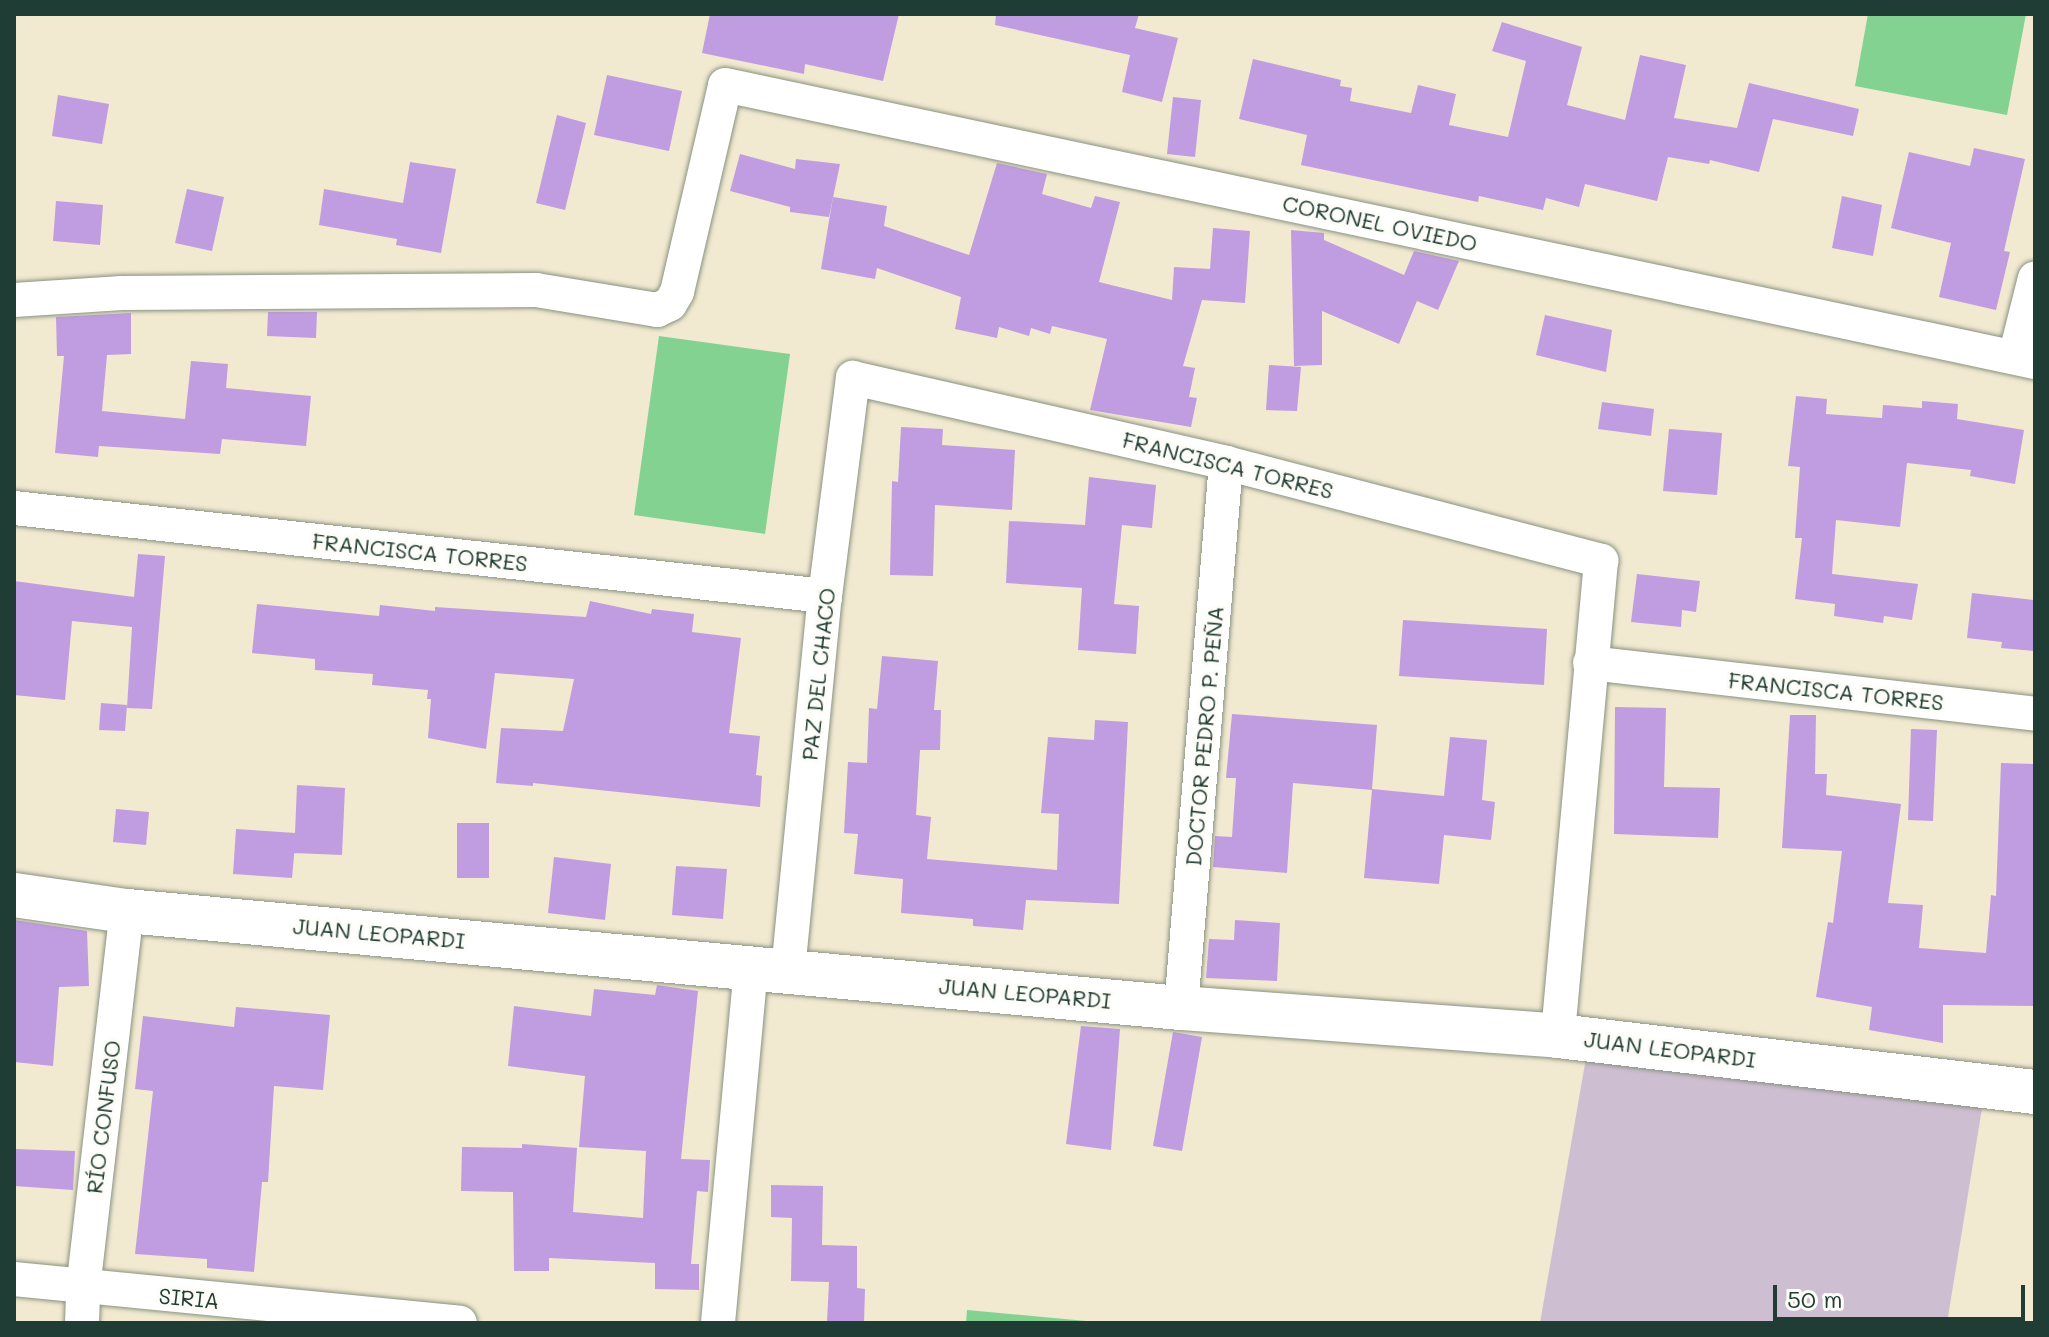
<!DOCTYPE html>
<html>
<head>
<meta charset="utf-8">
<style>
  body { margin:0 }
  #map { position:relative; width:2049px; height:1337px; overflow:hidden; background:#f1e9d0; font-family:Mali,sans-serif }
  div>[style] { position:absolute }
  [style*='--x'] { left:calc(var(--x)*1px); top:calc(var(--y)*1px); width:calc(var(--w)*1px); rotate:calc(var(--a)*1deg) }
  .industrial>* { inset:0; background:#cebed1 }
  .green>* { inset:0; background:#83d291 }
  .building>* { inset:0; background:#c09de0 }
  .roads { filter:drop-shadow(0 0 2px #889382) drop-shadow(0 0 2px #889382) }
  .street>* { height:34px; margin:-17px; padding:0 17px; transform-origin:17px; border-radius:17px; background:#fff }
  .secondary>* { height:44px; margin:-22px; padding:0 22px; transform-origin:22px; border-radius:22px; background:#fff }
  span { translate:-50% -50%; white-space:nowrap; text-align:center; line-height:1.15; -webkit-text-stroke:7px #fdfcf7; paint-order:stroke }
  .street-label { font-size:22px; color:#1f3d34 }
  .frame { position:absolute; inset:0; border:16px solid #1f3d34; pointer-events:none }
  .scale { position:absolute; left:1773px; top:1285px; width:252px; height:36px; box-sizing:border-box; border:4px solid #1f3d34; border-top:0; padding-left:10px; font-size:24px; line-height:28px; white-space:nowrap; color:#1f3d34; -webkit-text-stroke:6px #fdfcf7; paint-order:stroke }
</style>
</head>
<body>
<div id="map">
  <div class="industrial">
    <div style="clip-path:polygon(1586px 1058px,1984px 1096px,1947px 1323px,1540px 1323px)"></div>
  </div>
  <div class="green">
    <div style="clip-path:polygon(1868px 14px,2026px 14px,2007px 115px,1855px 86px)"></div>
    <div style="clip-path:polygon(659px 336px,790px 354px,765px 534px,634px 515px)"></div>
    <div style="clip-path:polygon(967px 1310px,1108px 1323px,966px 1323px)"></div>
  </div>
  <div class="building">
    <div style="clip-path:polygon(710px 14px,899px 14px,883px 81px,805px 64px,804px 74px,702px 53px)"></div>
    <div style="clip-path:polygon(996px 14px,1139px 14px,1135px 28px,1178px 38px,1162px 102px,1122px 92px,1130px 55px,995px 25px)"></div>
    <div style="clip-path:polygon(1502px 22px,1582px 47px,1567px 105px,1625px 120px,1640px 55px,1686px 65px,1674px 118px,1737px 128px,1749px 83px,1859px 109px,1853px 136px,1773px 119px,1759px 172px,1710px 160px,1709px 164px,1668px 157px,1657px 201px,1585px 184px,1579px 207px,1546px 198px,1543px 210px,1479px 196px,1478px 202px,1301px 165px,1307px 135px,1239px 119px,1253px 59px,1341px 80px,1340px 86px,1352px 88px,1350px 101px,1411px 113px,1418px 85px,1456px 94px,1449px 125px,1508px 137px,1526px 61px,1492px 51px)"></div>
    <div style="clip-path:polygon(607px 75px,682px 91px,669px 151px,594px 135px)"></div>
    <div style="clip-path:polygon(58px 95px,109px 104px,102px 144px,52px 136px)"></div>
    <div style="clip-path:polygon(1173px 97px,1201px 100px,1195px 157px,1167px 154px)"></div>
    <div style="clip-path:polygon(557px 115px,586px 123px,565px 210px,536px 203px)"></div>
    <div style="clip-path:polygon(1974px 148px,2025px 159px,2004px 251px,2010px 252px,1996px 310px,1939px 297px,1951px 243px,1891px 228px,1909px 152px,1970px 166px)"></div>
    <div style="clip-path:polygon(740px 154px,795px 169px,796px 159px,840px 164px,829px 217px,790px 212px,790px 207px,730px 191px)"></div>
    <div style="clip-path:polygon(410px 162px,456px 169px,441px 253px,396px 245px,397px 239px,319px 225px,324px 189px,403px 203px)"></div>
    <div style="clip-path:polygon(997px 163px,1047px 174px,1042px 194px,1091px 208px,1095px 196px,1120px 202px,1099px 282px,1172px 300px,1174px 267px,1210px 269px,1213px 228px,1250px 231px,1245px 303px,1202px 300px,1183px 366px,1195px 368px,1189px 397px,1197px 398px,1191px 427px,1090px 410px,1107px 339px,1052px 326px,1050px 334px,1031px 328px,1029px 336px,999px 327px,997px 338px,955px 329px,961px 297px,877px 268px,875px 279px,821px 269px,833px 197px,887px 206px,884px 226px,969px 255px)"></div>
    <div style="clip-path:polygon(187px 189px,224px 197px,212px 251px,175px 243px)"></div>
    <div style="clip-path:polygon(1842px 196px,1882px 205px,1873px 256px,1832px 248px)"></div>
    <div style="clip-path:polygon(56px 201px,103px 205px,100px 245px,53px 241px)"></div>
    <div style="clip-path:polygon(1291px 230px,1324px 233px,1324px 240px,1404px 275px,1414px 251px,1459px 261px,1438px 310px,1417px 301px,1399px 344px,1322px 311px,1322px 365px,1294px 366px)"></div>
    <div style="clip-path:polygon(268px 312px,317px 312px,316px 338px,267px 336px)"></div>
    <div style="clip-path:polygon(131px 313px,131px 354px,107px 355px,102px 411px,185px 419px,191px 361px,228px 364px,226px 388px,311px 396px,306px 446px,222px 439px,220px 454px,99px 446px,98px 457px,55px 453px,64px 356px,57px 356px,56px 317px)"></div>
    <div style="clip-path:polygon(1545px 315px,1612px 330px,1606px 372px,1536px 355px)"></div>
    <div style="clip-path:polygon(1269px 365px,1301px 367px,1297px 411px,1266px 410px)"></div>
    <div style="clip-path:polygon(1796px 396px,1827px 399px,1826px 414px,1882px 418px,1883px 405px,1922px 408px,1922px 401px,1958px 404px,1957px 419px,2024px 430px,2015px 484px,1970px 476px,1971px 470px,1907px 463px,1900px 527px,1836px 520px,1832px 574px,1918px 584px,1912px 620px,1884px 616px,1883px 623px,1834px 616px,1835px 604px,1795px 599px,1802px 538px,1795px 538px,1800px 467px,1788px 466px)"></div>
    <div style="clip-path:polygon(1602px 402px,1654px 409px,1651px 436px,1598px 429px)"></div>
    <div style="clip-path:polygon(901px 427px,943px 429px,942px 445px,1015px 450px,1012px 510px,935px 505px,933px 576px,890px 575px,892px 481px,898px 482px)"></div>
    <div style="clip-path:polygon(1669px 429px,1722px 433px,1717px 495px,1663px 491px)"></div>
    <div style="clip-path:polygon(1089px 477px,1156px 485px,1152px 528px,1122px 525px,1114px 604px,1139px 606px,1136px 654px,1078px 650px,1082px 588px,1006px 583px,1009px 521px,1085px 525px)"></div>
    <div style="clip-path:polygon(138px 554px,165px 556px,152px 709px,127px 708px,132px 627px,72px 621px,65px 700px,14px 695px,14px 581px,134px 597px)"></div>
    <div style="clip-path:polygon(1637px 574px,1700px 581px,1696px 612px,1682px 610px,1681px 627px,1631px 622px)"></div>
    <div style="clip-path:polygon(1972px 593px,2035px 600px,2034px 651px,2001px 648px,2002px 642px,1967px 638px)"></div>
    <div style="clip-path:polygon(590px 601px,651px 614px,652px 609px,694px 614px,692px 632px,741px 638px,729px 733px,760px 736px,756px 775px,762px 776px,760px 807px,533px 783px,533px 786px,496px 783px,501px 728px,563px 731px,574px 679px,495px 673px,486px 749px,428px 738px,431px 699px,427px 699px,428px 690px,372px 685px,373px 674px,315px 670px,315px 659px,252px 653px,257px 604px,379px 616px,380px 605px,435px 611px,435px 607px,586px 617px)"></div>
    <div style="clip-path:polygon(1403px 620px,1547px 629px,1544px 685px,1399px 676px)"></div>
    <div style="clip-path:polygon(882px 656px,938px 661px,934px 710px,941px 710px,940px 750px,920px 750px,916px 815px,931px 817px,927px 859px,1057px 870px,1059px 814px,1041px 813px,1048px 737px,1094px 740px,1095px 720px,1128px 722px,1119px 904px,1026px 900px,1023px 930px,973px 926px,973px 919px,901px 913px,903px 879px,854px 874px,858px 834px,844px 833px,848px 762px,867px 763px,869px 708px,877px 709px)"></div>
    <div style="clip-path:polygon(101px 703px,127px 705px,125px 731px,99px 730px)"></div>
    <div style="clip-path:polygon(1615px 707px,1666px 708px,1664px 787px,1720px 788px,1718px 838px,1614px 834px)"></div>
    <div style="clip-path:polygon(1232px 714px,1377px 725px,1372px 789px,1444px 796px,1450px 737px,1487px 740px,1482px 800px,1495px 802px,1491px 840px,1444px 835px,1439px 884px,1364px 878px,1372px 790px,1293px 783px,1287px 873px,1213px 867px,1215px 836px,1232px 837px,1236px 778px,1226px 778px)"></div>
    <div style="clip-path:polygon(1790px 715px,1816px 715px,1815px 774px,1827px 774px,1826px 795px,1901px 804px,1888px 903px,1923px 905px,1919px 948px,1986px 953px,1991px 895px,1996px 896px,2001px 763px,2035px 764px,2035px 1006px,1943px 1005px,1943px 1043px,1869px 1030px,1872px 1007px,1816px 997px,1828px 922px,1833px 923px,1842px 851px,1782px 848px)"></div>
    <div style="clip-path:polygon(1911px 729px,1937px 730px,1933px 821px,1908px 820px)"></div>
    <div style="clip-path:polygon(297px 785px,345px 788px,342px 855px,294px 853px,295px 845px,292px 878px,233px 874px,236px 829px,295px 833px)"></div>
    <div style="clip-path:polygon(116px 809px,149px 812px,146px 845px,113px 842px)"></div>
    <div style="clip-path:polygon(457px 823px,489px 823px,489px 878px,457px 878px)"></div>
    <div style="clip-path:polygon(554px 857px,611px 864px,605px 920px,548px 913px)"></div>
    <div style="clip-path:polygon(676px 866px,727px 869px,723px 919px,672px 915px)"></div>
    <div style="clip-path:polygon(14px 920px,87px 931px,89px 986px,59px 987px,53px 1066px,14px 1062px)"></div>
    <div style="clip-path:polygon(1235px 920px,1280px 923px,1277px 981px,1206px 978px,1209px 939px,1234px 940px)"></div>
    <div style="clip-path:polygon(657px 985px,698px 991px,681px 1159px,710px 1160px,708px 1192px,697px 1191px,691px 1264px,699px 1264px,699px 1290px,655px 1289px,655px 1263px,549px 1258px,549px 1271px,514px 1271px,513px 1192px,461px 1191px,462px 1147px,522px 1148px,522px 1144px,577px 1148px,573px 1212px,643px 1218px,646px 1151px,579px 1147px,585px 1076px,508px 1066px,514px 1006px,591px 1016px,594px 989px,655px 995px)"></div>
    <div style="clip-path:polygon(236px 1007px,330px 1015px,323px 1090px,274px 1086px,268px 1182px,262px 1182px,254px 1272px,207px 1268px,207px 1259px,135px 1254px,153px 1091px,135px 1089px,143px 1016px,234px 1027px)"></div>
    <div style="clip-path:polygon(1081px 1026px,1120px 1029px,1111px 1150px,1066px 1144px)"></div>
    <div style="clip-path:polygon(1173px 1032px,1202px 1037px,1182px 1151px,1153px 1146px)"></div>
    <div style="clip-path:polygon(14px 1149px,75px 1151px,73px 1190px,14px 1186px)"></div>
    <div style="clip-path:polygon(771px 1185px,823px 1186px,822px 1245px,857px 1246px,857px 1288px,865px 1289px,864px 1323px,827px 1322px,829px 1282px,791px 1281px,792px 1218px,771px 1217px)"></div>
  </div>
  <div class="roads">
    <div class="street">
      <div style="--x:14;--y:300;--w:108;--a:-3.7"></div>
      <div style="--x:122;--y:293;--w:414;--a:-0.4"></div>
      <div style="--x:536;--y:290;--w:123;--a:9.4"></div>
      <div style="--x:657;--y:310;--w:14;--a:-25"></div>
      <div style="--x:670;--y:304;--w:14;--a:-60"></div>
      <div style="--x:677;--y:292;--w:212;--a:-76.9"></div>
      <div style="--x:725;--y:85;--w:1339;--a:11.94"></div>
      <div style="--x:2015;--y:357;--w:81;--a:-75.8"></div>
      <div style="--x:14;--y:508;--w:816;--a:6.19"></div>
      <div style="--x:1590;--y:663;--w:448;--a:6.5"></div>
      <div style="--x:788;--y:971;--w:377;--a:-84.4"></div>
      <div style="--x:825;--y:596;--w:220;--a:-82.7"></div>
      <div style="--x:853;--y:378;--w:383;--a:12.8"></div>
      <div style="--x:1226;--y:463;--w:388;--a:14.6"></div>
      <div style="--x:1601;--y:561;--w:477;--a:95.2"></div>
      <div style="--x:1181;--y:1008;--w:547;--a:-85.28"></div>
      <div style="--x:14;--y:1279;--w:448;--a:5.6"></div>
      <div style="--x:82;--y:1323;--w:34;--a:-88"></div>
      <div style="--x:83;--y:1289;--w:381;--a:-83.4"></div>
      <div style="--x:718;--y:1323;--w:358;--a:-84.7"></div>
    </div>
    <div class="secondary">
      <div style="--x:14;--y:895;--w:114;--a:8.1"></div>
      <div style="--x:127;--y:911;--w:1058;--a:5.26"></div>
      <div style="--x:1181;--y:1008;--w:378;--a:4.2"></div>
      <div style="--x:1558;--y:1036;--w:480;--a:6.7"></div>
    </div>
  </div>
  <div class="street-label">
    <span style="left:1380px;top:223px;rotate:12deg">CORONEL OVIEDO</span>
    <span style="left:1228px;top:465px;rotate:14deg">FRANCISCA TORRES</span>
    <span style="left:420px;top:552px;rotate:6deg">FRANCISCA TORRES</span>
    <span style="left:818px;top:674px;rotate:-84deg">PAZ DEL CHACO</span>
    <span style="left:1836px;top:691px;rotate:6deg">FRANCISCA TORRES</span>
    <span style="left:1204px;top:736px;rotate:-85deg">DOCTOR PEDRO P. PEÑA</span>
    <span style="left:379px;top:933px;rotate:5deg">JUAN LEOPARDI</span>
    <span style="left:1025px;top:993px;rotate:5deg">JUAN LEOPARDI</span>
    <span style="left:1670px;top:1049px;rotate:7deg">JUAN LEOPARDI</span>
    <span style="left:103px;top:1117px;rotate:-83deg">RÍO CONFUSO</span>
    <span style="left:189px;top:1298px;rotate:5deg">SIRIA</span>
  </div>
  <div class="frame"></div>
  <div class="scale">50 m</div>
</div>
</body>
</html>
